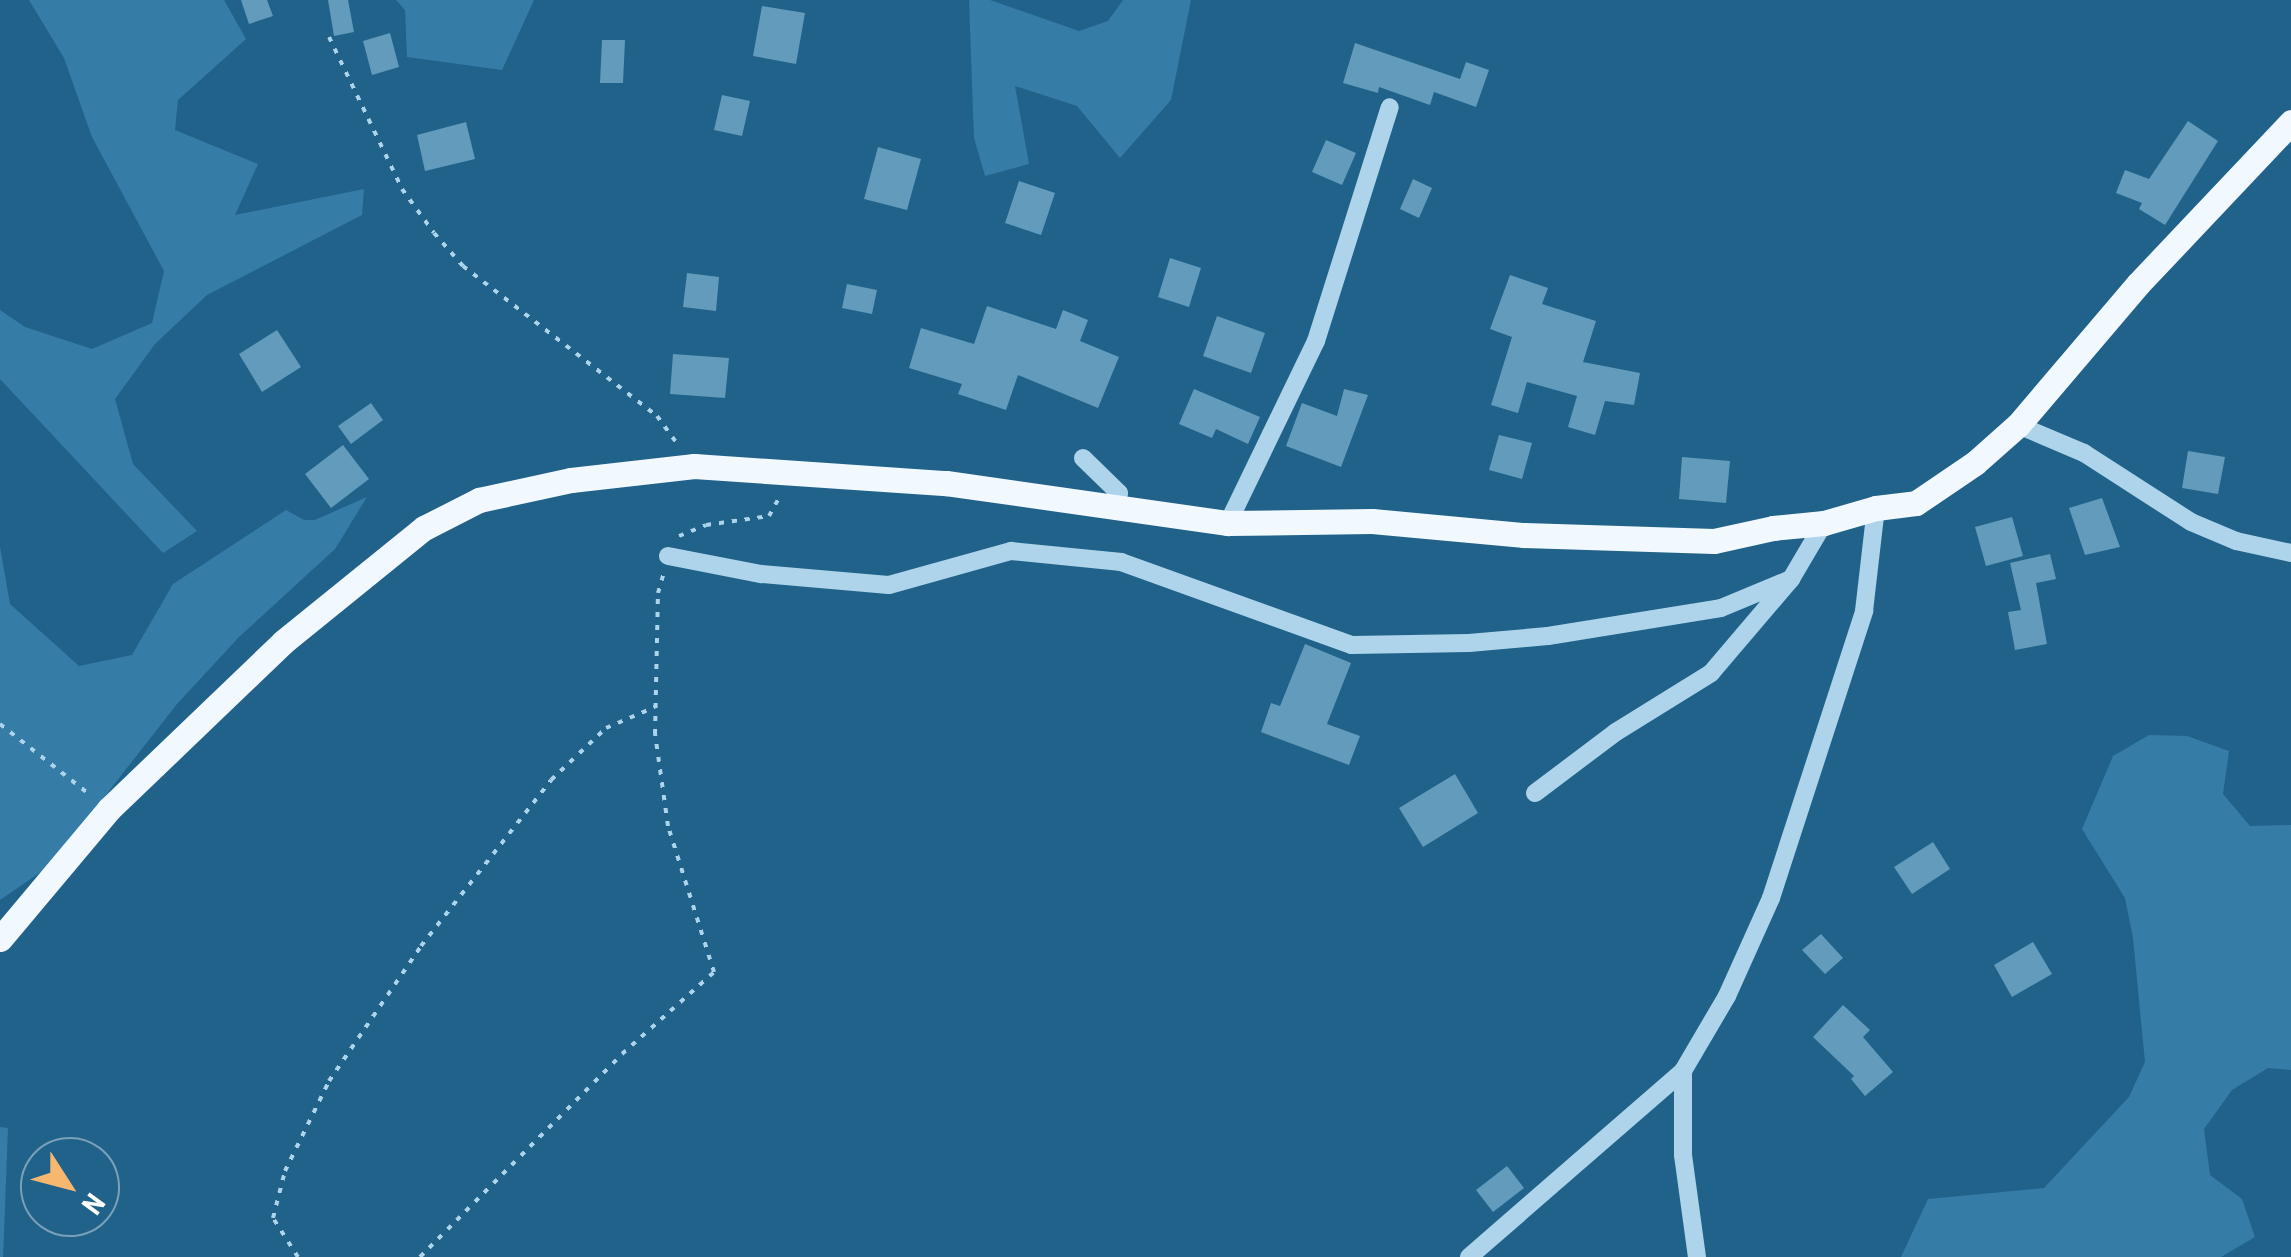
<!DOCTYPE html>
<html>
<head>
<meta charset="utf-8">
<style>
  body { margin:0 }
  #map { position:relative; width:2291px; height:1257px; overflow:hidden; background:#21628a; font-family:"Roboto Condensed",sans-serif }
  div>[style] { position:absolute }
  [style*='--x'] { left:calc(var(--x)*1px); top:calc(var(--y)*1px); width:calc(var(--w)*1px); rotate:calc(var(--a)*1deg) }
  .green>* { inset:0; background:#357da7 }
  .building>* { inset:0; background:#629bbc }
  .path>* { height:4px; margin-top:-2px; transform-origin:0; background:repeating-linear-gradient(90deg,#add4eb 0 5px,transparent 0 13px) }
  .minor>* { height:18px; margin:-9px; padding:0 9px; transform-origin:9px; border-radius:9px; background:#add4eb }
  .major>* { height:25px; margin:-12.5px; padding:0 12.5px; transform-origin:12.5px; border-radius:12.5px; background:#f2f9fe }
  span { translate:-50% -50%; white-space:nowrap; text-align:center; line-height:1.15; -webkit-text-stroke:8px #21628a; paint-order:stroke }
  .north { position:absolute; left:20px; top:1137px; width:100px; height:100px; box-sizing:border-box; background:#21628a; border:2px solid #7aa1b9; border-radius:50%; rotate:126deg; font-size:28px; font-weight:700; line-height:40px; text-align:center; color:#fff }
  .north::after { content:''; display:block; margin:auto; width:35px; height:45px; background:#f7b76f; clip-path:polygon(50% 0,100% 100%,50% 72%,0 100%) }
</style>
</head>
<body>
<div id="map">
  <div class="green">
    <div style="clip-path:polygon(29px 0,224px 0,246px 39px,178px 100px,175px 130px,258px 164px,235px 215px,364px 189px,362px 215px,207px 295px,155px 344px,115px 399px,133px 464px,197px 531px,163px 553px,0 379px,0 310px,25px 327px,92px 349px,152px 323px,164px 271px,92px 137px,64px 58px)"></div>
    <div style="clip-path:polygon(396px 0,534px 0,502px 70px,407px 57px,405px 10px)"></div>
    <div style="clip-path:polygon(969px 0,990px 0,1079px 31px,1108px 21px,1123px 0,1191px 0,1171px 100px,1120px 158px,1077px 106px,1015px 86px,1029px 164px,985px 176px,974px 138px)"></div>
    <div style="clip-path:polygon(367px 497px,335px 549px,239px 637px,177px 704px,51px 865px,0 900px,0 547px,10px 604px,79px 666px,132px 655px,173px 584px,286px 510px,304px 520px,315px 520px)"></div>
    <div style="clip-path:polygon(2149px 735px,2187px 736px,2229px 751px,2223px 794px,2250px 826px,2291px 825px,2291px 1070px,2268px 1068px,2232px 1090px,2204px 1129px,2210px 1175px,2242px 1199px,2255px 1237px,2221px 1257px,1901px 1257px,1928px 1199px,2044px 1188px,2129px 1097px,2145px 1062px,2133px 938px,2125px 898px,2082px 829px,2113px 756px)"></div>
    <div style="clip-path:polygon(0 1127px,8px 1128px,3px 1257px,0 1257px)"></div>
  </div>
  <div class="building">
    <div style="clip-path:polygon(241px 0,267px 0,273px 16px,249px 24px)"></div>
    <div style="clip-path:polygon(328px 0,348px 0,354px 32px,334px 36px)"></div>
    <div style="clip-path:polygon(762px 6px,805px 13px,796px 64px,753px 56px)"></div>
    <div style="clip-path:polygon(390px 33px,399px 67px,372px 75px,363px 41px)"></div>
    <div style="clip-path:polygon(602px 40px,625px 40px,623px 83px,600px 83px)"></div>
    <div style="clip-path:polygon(1355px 43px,1460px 79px,1466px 62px,1489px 70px,1476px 107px,1434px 92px,1430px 105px,1379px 87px,1378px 93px,1343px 83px)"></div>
    <div style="clip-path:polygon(722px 95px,750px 101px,742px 136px,714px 130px)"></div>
    <div style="clip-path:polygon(2188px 121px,2218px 141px,2165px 225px,2139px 209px,2142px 203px,2116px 193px,2125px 170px,2149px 179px)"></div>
    <div style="clip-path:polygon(466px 122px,475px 159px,425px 171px,417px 135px)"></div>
    <div style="clip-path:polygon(1326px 140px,1356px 153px,1342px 185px,1312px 172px)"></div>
    <div style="clip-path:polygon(878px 147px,921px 159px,907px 210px,864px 199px)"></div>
    <div style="clip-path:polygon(1413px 179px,1432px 188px,1419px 218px,1400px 209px)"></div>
    <div style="clip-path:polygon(1019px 181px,1055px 193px,1041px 235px,1005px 223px)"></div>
    <div style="clip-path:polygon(1170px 258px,1201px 268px,1189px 307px,1158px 297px)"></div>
    <div style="clip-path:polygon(687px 273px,719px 277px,716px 311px,683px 307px)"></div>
    <div style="clip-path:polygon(1510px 275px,1548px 288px,1542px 304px,1596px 321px,1583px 362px,1640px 373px,1634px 405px,1605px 401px,1595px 435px,1568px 427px,1577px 396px,1527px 382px,1518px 413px,1491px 405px,1512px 337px,1490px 329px)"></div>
    <div style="clip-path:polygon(847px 284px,877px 290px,872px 314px,842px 308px)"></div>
    <div style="clip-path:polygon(987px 306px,1056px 329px,1063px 310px,1088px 320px,1080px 341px,1119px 357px,1098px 408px,1018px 375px,1006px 410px,958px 394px,962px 384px,909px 368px,921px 328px,974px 344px)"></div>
    <div style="clip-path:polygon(1217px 316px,1265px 333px,1251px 373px,1203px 356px)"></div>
    <div style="clip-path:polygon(277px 330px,301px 367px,262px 392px,239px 354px)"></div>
    <div style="clip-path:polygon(673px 354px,729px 358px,725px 398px,670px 394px)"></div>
    <div style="clip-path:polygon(1194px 389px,1260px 417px,1248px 444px,1216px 429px,1212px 438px,1179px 424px)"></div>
    <div style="clip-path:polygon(1344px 389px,1368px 395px,1341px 467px,1286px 446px,1302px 403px,1337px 416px)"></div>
    <div style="clip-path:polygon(371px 403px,383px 420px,351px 444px,338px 426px)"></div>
    <div style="clip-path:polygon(1499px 435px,1532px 443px,1522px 479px,1489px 470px)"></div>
    <div style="clip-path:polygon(343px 445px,369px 479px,331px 508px,305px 474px)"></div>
    <div style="clip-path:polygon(2188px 451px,2225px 457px,2218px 494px,2182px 488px)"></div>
    <div style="clip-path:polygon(1682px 457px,1730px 461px,1726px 503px,1679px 499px)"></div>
    <div style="clip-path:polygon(2102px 498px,2120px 547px,2085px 555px,2069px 508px)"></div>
    <div style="clip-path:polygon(2012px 517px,2023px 556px,1986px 566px,1975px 527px)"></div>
    <div style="clip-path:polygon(2050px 554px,2056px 579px,2036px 583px,2047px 644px,2015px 650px,2008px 612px,2021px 610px,2010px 563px)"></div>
    <div style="clip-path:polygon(1305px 644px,1351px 663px,1327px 724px,1360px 736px,1349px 765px,1261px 732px,1271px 703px,1280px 706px)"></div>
    <div style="clip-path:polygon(1455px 774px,1478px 813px,1423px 847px,1399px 808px)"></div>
    <div style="clip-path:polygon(1933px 842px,1950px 869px,1912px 894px,1894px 867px)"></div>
    <div style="clip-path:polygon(1821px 934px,1843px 958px,1825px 974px,1802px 950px)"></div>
    <div style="clip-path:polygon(2033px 942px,2052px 974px,2012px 997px,1994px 965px)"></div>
    <div style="clip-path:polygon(1843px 1005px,1870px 1030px,1863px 1037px,1893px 1072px,1865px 1096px,1851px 1079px,1854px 1076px,1813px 1037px)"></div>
    <div style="clip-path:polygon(1507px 1166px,1524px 1188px,1493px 1212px,1476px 1190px)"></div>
  </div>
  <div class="path">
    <div style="--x:329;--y:37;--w:169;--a:64.3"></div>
    <div style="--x:402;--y:189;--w:54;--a:54"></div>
    <div style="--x:434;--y:233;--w:44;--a:48.7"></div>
    <div style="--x:463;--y:266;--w:245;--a:37.7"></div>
    <div style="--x:657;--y:416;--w:37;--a:54"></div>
    <div style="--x:679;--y:536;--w:29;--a:-22"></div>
    <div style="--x:706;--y:525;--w:64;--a:-8.1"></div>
    <div style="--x:769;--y:516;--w:23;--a:-61"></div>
    <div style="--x:0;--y:724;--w:113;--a:38.2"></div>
    <div style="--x:298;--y:1257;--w:46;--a:-122.7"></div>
    <div style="--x:273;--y:1218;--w:49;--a:-75.7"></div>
    <div style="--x:285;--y:1171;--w:100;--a:-63.9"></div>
    <div style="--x:329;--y:1081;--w:163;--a:-55.7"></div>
    <div style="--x:421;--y:946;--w:211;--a:-51.9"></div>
    <div style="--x:551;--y:780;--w:76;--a:-43.4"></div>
    <div style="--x:606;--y:728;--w:53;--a:-23.2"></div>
    <div style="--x:420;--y:1257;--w:286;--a:-45.1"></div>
    <div style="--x:622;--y:1054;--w:123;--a:-41.7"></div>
    <div style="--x:714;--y:972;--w:153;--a:-107.5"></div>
    <div style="--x:668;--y:826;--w:93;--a:-98"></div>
    <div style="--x:655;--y:734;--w:141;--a:-88.8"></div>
    <div style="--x:658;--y:593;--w:19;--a:-74"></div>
  </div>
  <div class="minor">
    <div style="--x:2018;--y:425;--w:72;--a:23"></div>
    <div style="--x:2084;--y:453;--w:127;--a:32.8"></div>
    <div style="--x:2191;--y:522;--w:49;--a:22.9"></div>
    <div style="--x:2236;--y:541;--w:56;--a:12.3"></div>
    <div style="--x:1083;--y:458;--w:50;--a:44.2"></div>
    <div style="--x:1119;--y:493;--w:15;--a:101"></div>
    <div style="--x:1228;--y:523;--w:202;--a:-64.2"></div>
    <div style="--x:1316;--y:341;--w:245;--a:-72.5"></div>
    <div style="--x:668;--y:556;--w:95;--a:11"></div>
    <div style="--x:761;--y:574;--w:128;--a:4.9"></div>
    <div style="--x:889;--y:585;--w:127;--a:-15.6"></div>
    <div style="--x:1011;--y:551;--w:111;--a:5.7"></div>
    <div style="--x:1121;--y:562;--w:245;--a:19.8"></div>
    <div style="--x:1352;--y:645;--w:117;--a:-1"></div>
    <div style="--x:1469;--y:643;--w:79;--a:-5.1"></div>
    <div style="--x:1548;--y:636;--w:175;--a:-9.2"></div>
    <div style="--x:1721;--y:608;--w:76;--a:-22.5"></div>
    <div style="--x:1535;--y:793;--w:101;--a:-37"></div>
    <div style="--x:1616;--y:732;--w:112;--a:-31.8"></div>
    <div style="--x:1711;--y:673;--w:123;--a:-49.6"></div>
    <div style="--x:1791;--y:579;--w:65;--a:-59.5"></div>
    <div style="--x:1683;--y:1071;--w:84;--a:90"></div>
    <div style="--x:1683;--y:1155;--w:103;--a:82.2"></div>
    <div style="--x:1469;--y:1257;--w:284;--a:-41"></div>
    <div style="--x:1683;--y:1071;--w:87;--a:-59.6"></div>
    <div style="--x:1727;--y:996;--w:107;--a:-65.8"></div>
    <div style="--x:1771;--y:898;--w:302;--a:-72"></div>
    <div style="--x:1864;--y:611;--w:104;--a:-83.4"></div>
  </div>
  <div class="major">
    <div style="--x:0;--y:939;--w:170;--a:-50"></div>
    <div style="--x:109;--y:809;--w:241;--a:-43.8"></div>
    <div style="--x:283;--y:642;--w:181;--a:-39"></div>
    <div style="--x:424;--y:528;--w:62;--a:-27"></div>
    <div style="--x:479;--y:500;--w:94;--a:-12.3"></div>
    <div style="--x:571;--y:480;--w:124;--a:-6.5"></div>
    <div style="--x:694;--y:466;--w:253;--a:3.9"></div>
    <div style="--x:946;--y:483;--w:285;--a:8.1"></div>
    <div style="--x:1228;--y:523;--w:144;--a:-0.8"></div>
    <div style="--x:1372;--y:521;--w:153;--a:5.3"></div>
    <div style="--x:1524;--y:535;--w:190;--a:1.8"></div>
    <div style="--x:1714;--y:541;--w:60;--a:-12.4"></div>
    <div style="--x:1773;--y:528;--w:51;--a:-5.6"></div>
    <div style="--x:1824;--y:523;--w:54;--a:-16.1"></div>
    <div style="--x:1876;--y:508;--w:40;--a:-7.1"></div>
    <div style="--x:1916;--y:503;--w:71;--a:-34.1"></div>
    <div style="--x:1975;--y:463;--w:57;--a:-41.5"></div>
    <div style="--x:2018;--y:425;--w:185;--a:-49.6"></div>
    <div style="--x:2138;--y:284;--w:223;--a:-46.6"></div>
  </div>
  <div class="north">N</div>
</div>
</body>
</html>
